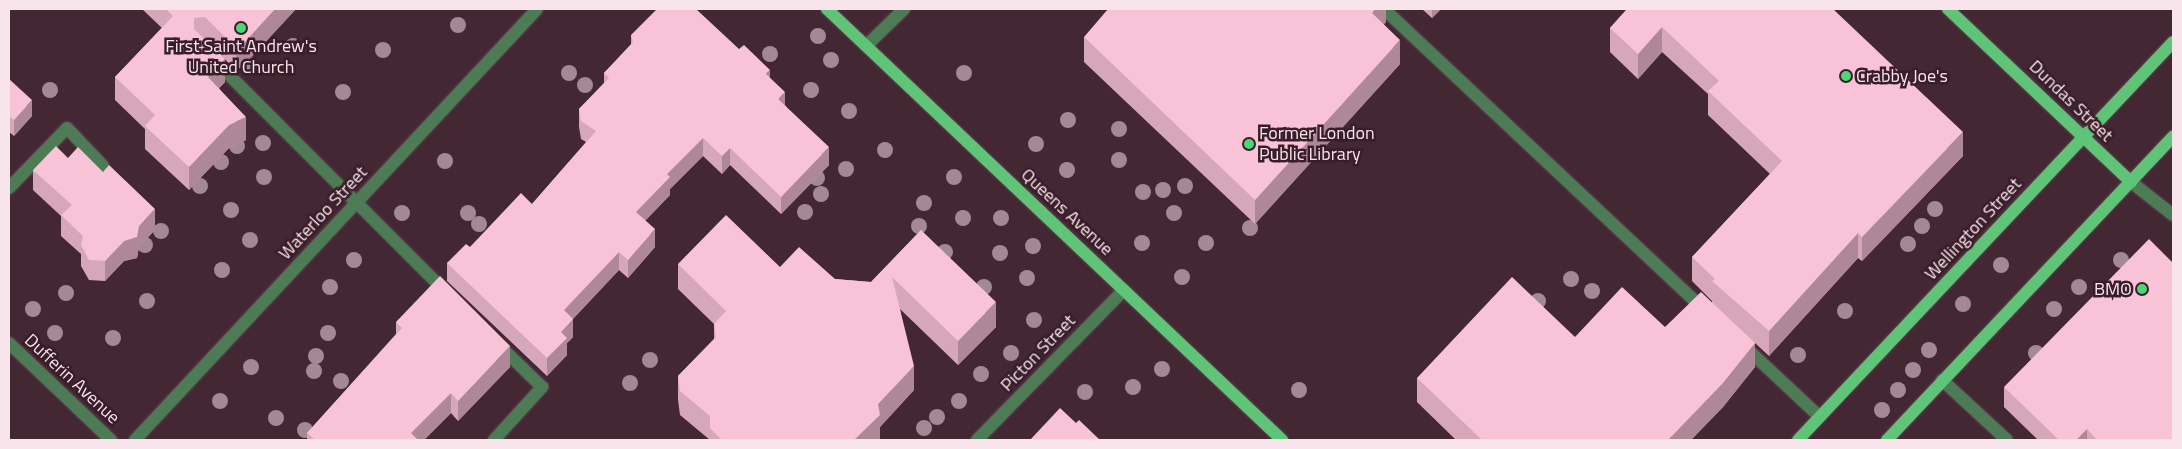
<!DOCTYPE html>
<html>
<head>
<meta charset="utf-8">
<style>
  body { margin:0 }
  #map { position:relative; width:2182px; height:449px; overflow:hidden; background:#432733; font-family:"Titillium Web",sans-serif }
  div>[style] { position:absolute }
  [style*='--x'] { left:calc(var(--x)*1px); top:calc(var(--y)*1px); width:calc(var(--w)*1px); rotate:calc(var(--a)*1deg) }
  .roads { filter:drop-shadow(0 0 1px #604550) drop-shadow(0 0 1px #604550) }
  .minor>* { height:12px; margin:-6px; padding:0 6px; transform-origin:6px; border-radius:6px; background:#4d7b56 }
  .major>* { height:12px; margin:-6px; padding:0 6px; transform-origin:6px; border-radius:6px; background:#5fc478 }
  .trees>* { width:16px; height:16px; margin:-8px; border-radius:50%; background:#a28993 }
  .wall>* { inset:0; background:#d5a7b9 }
  .shaded-wall>* { inset:0; background:#ae8896 }
  .building>* { inset:0; background:#f8c2d7 }
  .dots>* { width:14px; height:14px; translate:-50% -50%; box-sizing:border-box; border:2px solid #391e29; border-radius:50% }
  span { translate:-50% -50%; white-space:nowrap; text-align:center; line-height:1.15; -webkit-text-stroke:5px #391e29; paint-order:stroke }
  .poi-label { font-size:18px; color:#f8e4eb }
  .left { translate:0 -50%; text-align:left }
  .right { translate:-100% -50%; text-align:right }
  .street-label { font-size:18px; color:#f8e4eb }
  .frame { position:absolute; inset:0; border:10px solid #f8e4eb; pointer-events:none }
</style>
</head>
<body>
<div id="map">
  <div class="roads">
    <div class="minor">
      <div style="--x:1384;--y:9;--w:440;--a:43.2"></div>
      <div style="--x:866;--y:46;--w:53;--a:-44.2"></div>
      <div style="--x:214;--y:60;--w:328;--a:45"></div>
      <div style="--x:2131;--y:182;--w:53;--a:38.2"></div>
      <div style="--x:9;--y:188;--w:83;--a:-46"></div>
      <div style="--x:67;--y:128;--w:52;--a:46.5"></div>
      <div style="--x:9;--y:343;--w:141;--a:43.6"></div>
      <div style="--x:1743;--y:345;--w:105;--a:43.1"></div>
      <div style="--x:1942;--y:380;--w:88;--a:42.7"></div>
      <div style="--x:135;--y:440;--w:589;--a:-46.99"></div>
      <div style="--x:494;--y:440;--w:72;--a:-47.8"></div>
      <div style="--x:542;--y:387;--w:60;--a:-135.7"></div>
      <div style="--x:977;--y:440;--w:210;--a:-45.6"></div>
    </div>
    <div class="major">
      <div style="--x:827;--y:9;--w:627;--a:43.45"></div>
      <div style="--x:1948;--y:9;--w:252;--a:43.4"></div>
      <div style="--x:1798;--y:440;--w:547;--a:-46.7"></div>
      <div style="--x:1887;--y:440;--w:417;--a:-46.7"></div>
    </div>
  </div>
  <div class="trees">
    <div style="left:458px;top:25px"></div>
    <div style="left:818px;top:36px"></div>
    <div style="left:293px;top:46px"></div>
    <div style="left:383px;top:50px"></div>
    <div style="left:770px;top:54px"></div>
    <div style="left:831px;top:60px"></div>
    <div style="left:247px;top:63px"></div>
    <div style="left:569px;top:73px"></div>
    <div style="left:964px;top:73px"></div>
    <div style="left:585px;top:85px"></div>
    <div style="left:50px;top:90px"></div>
    <div style="left:811px;top:90px"></div>
    <div style="left:343px;top:92px"></div>
    <div style="left:849px;top:111px"></div>
    <div style="left:1068px;top:120px"></div>
    <div style="left:1119px;top:129px"></div>
    <div style="left:263px;top:143px"></div>
    <div style="left:1036px;top:144px"></div>
    <div style="left:237px;top:146px"></div>
    <div style="left:885px;top:150px"></div>
    <div style="left:1119px;top:160px"></div>
    <div style="left:445px;top:161px"></div>
    <div style="left:221px;top:162px"></div>
    <div style="left:846px;top:169px"></div>
    <div style="left:1067px;top:170px"></div>
    <div style="left:264px;top:177px"></div>
    <div style="left:954px;top:177px"></div>
    <div style="left:817px;top:178px"></div>
    <div style="left:200px;top:186px"></div>
    <div style="left:1185px;top:186px"></div>
    <div style="left:1163px;top:190px"></div>
    <div style="left:1143px;top:192px"></div>
    <div style="left:821px;top:194px"></div>
    <div style="left:924px;top:203px"></div>
    <div style="left:1935px;top:209px"></div>
    <div style="left:231px;top:210px"></div>
    <div style="left:805px;top:212px"></div>
    <div style="left:402px;top:213px"></div>
    <div style="left:468px;top:213px"></div>
    <div style="left:1174px;top:213px"></div>
    <div style="left:963px;top:218px"></div>
    <div style="left:1001px;top:218px"></div>
    <div style="left:479px;top:224px"></div>
    <div style="left:919px;top:226px"></div>
    <div style="left:1922px;top:226px"></div>
    <div style="left:1250px;top:228px"></div>
    <div style="left:161px;top:231px"></div>
    <div style="left:250px;top:240px"></div>
    <div style="left:1142px;top:243px"></div>
    <div style="left:1206px;top:243px"></div>
    <div style="left:1908px;top:244px"></div>
    <div style="left:145px;top:245px"></div>
    <div style="left:1033px;top:246px"></div>
    <div style="left:945px;top:252px"></div>
    <div style="left:1000px;top:253px"></div>
    <div style="left:354px;top:260px"></div>
    <div style="left:2121px;top:260px"></div>
    <div style="left:2001px;top:265px"></div>
    <div style="left:222px;top:270px"></div>
    <div style="left:1182px;top:277px"></div>
    <div style="left:1027px;top:278px"></div>
    <div style="left:1571px;top:279px"></div>
    <div style="left:330px;top:287px"></div>
    <div style="left:984px;top:287px"></div>
    <div style="left:2079px;top:287px"></div>
    <div style="left:1592px;top:291px"></div>
    <div style="left:66px;top:293px"></div>
    <div style="left:147px;top:301px"></div>
    <div style="left:1538px;top:301px"></div>
    <div style="left:1963px;top:304px"></div>
    <div style="left:33px;top:309px"></div>
    <div style="left:2054px;top:309px"></div>
    <div style="left:1845px;top:311px"></div>
    <div style="left:1034px;top:320px"></div>
    <div style="left:55px;top:333px"></div>
    <div style="left:328px;top:333px"></div>
    <div style="left:113px;top:338px"></div>
    <div style="left:1929px;top:350px"></div>
    <div style="left:1011px;top:353px"></div>
    <div style="left:2036px;top:353px"></div>
    <div style="left:1798px;top:355px"></div>
    <div style="left:316px;top:356px"></div>
    <div style="left:650px;top:360px"></div>
    <div style="left:251px;top:367px"></div>
    <div style="left:1162px;top:369px"></div>
    <div style="left:1913px;top:370px"></div>
    <div style="left:314px;top:371px"></div>
    <div style="left:981px;top:374px"></div>
    <div style="left:341px;top:381px"></div>
    <div style="left:630px;top:383px"></div>
    <div style="left:1133px;top:387px"></div>
    <div style="left:1299px;top:390px"></div>
    <div style="left:1898px;top:390px"></div>
    <div style="left:1085px;top:392px"></div>
    <div style="left:220px;top:401px"></div>
    <div style="left:959px;top:401px"></div>
    <div style="left:1882px;top:410px"></div>
    <div style="left:937px;top:417px"></div>
    <div style="left:276px;top:418px"></div>
    <div style="left:924px;top:428px"></div>
    <div style="left:305px;top:430px"></div>
  </div>
  <div class="wall">
    <div style="clip-path:polygon(142px 9px,296px 9px,244px 65px,236px 70px,205px 40px,225px 82px,219px 88px,246px 140px,229px 148px,189px 190px,145px 149px,145px 129px,115px 100px,115px 77px,162px 28px)"></div>
    <div style="clip-path:polygon(1386px 9px,1386px 22px,1384px 24px,1400px 64px,1255px 224px,1084px 62px,1084px 37px)"></div>
    <div style="clip-path:polygon(1422px 9px,1441px 9px,1432px 18px)"></div>
    <div style="clip-path:polygon(1627px 9px,1963px 156px,1862px 261px,1858px 258px,1769px 356px,1755px 343px,1755px 367px,1723px 407px,1691px 440px,1456px 440px,1417px 402px,1417px 378px,1575px 337px,1665px 327px,1712px 303px,1712px 301px,1692px 281px,1692px 257px,1770px 174px,1708px 115px,1708px 94px,1662px 52px,1638px 79px,1610px 52px,1610px 28px)"></div>
    <div style="clip-path:polygon(631px 35px,770px 78px,785px 105px,829px 165px,781px 214px,730px 165px,722px 174px,703px 156px,670px 189px,670px 195px,645px 221px,655px 247px,628px 278px,619px 270px,573px 319px,573px 337px,567px 343px,567px 355px,547px 376px,447px 281px,447px 263px,532px 204px,586px 142px,581px 139px,579px 127px,579px 109px,604px 83px,604px 73px,631px 45px)"></div>
    <div style="clip-path:polygon(9px 79px,32px 116px,14px 136px,9px 132px)"></div>
    <div style="clip-path:polygon(68px 158px,155px 230px,139px 247px,137px 258px,124px 261px,105px 281px,89px 280px,81px 266px,81px 254px,61px 236px,61px 216px,33px 190px,33px 170px)"></div>
    <div style="clip-path:polygon(921px 230px,996px 327px,958px 365px,900px 309px,914px 390px,880px 427px,879px 440px,710px 440px,680px 415px,678px 400px,678px 376px,714px 339px,714px 324px,678px 289px,678px 264px,780px 267px,835px 279px,871px 282px)"></div>
    <div style="clip-path:polygon(396px 322px,510px 367px,458px 421px,451px 413px,424px 440px,307px 440px,307px 433px,396px 334px)"></div>
    <div style="clip-path:polygon(2004px 387px,2173px 440px,2038px 440px,2004px 407px)"></div>
  </div>
  <div class="shaded-wall">
    <div style="clip-path:polygon(275px 9px,296px 9px,244px 65px,236px 70px,236px 48px)"></div>
    <div style="clip-path:polygon(1375px 9px,1386px 9px,1386px 22px,1372px 37px,1372px 13px)"></div>
    <div style="clip-path:polygon(1432px 9px,1441px 9px,1432px 18px)"></div>
    <div style="clip-path:polygon(1662px 27px,1662px 52px,1638px 79px,1638px 54px)"></div>
    <div style="clip-path:polygon(1400px 40px,1400px 64px,1255px 224px,1255px 200px)"></div>
    <div style="clip-path:polygon(225px 59px,225px 82px,208px 100px,208px 77px)"></div>
    <div style="clip-path:polygon(770px 70px,770px 88px,766px 74px)"></div>
    <div style="clip-path:polygon(785px 92px,785px 110px,778px 99px)"></div>
    <div style="clip-path:polygon(32px 100px,32px 116px,14px 136px,14px 120px)"></div>
    <div style="clip-path:polygon(246px 117px,246px 140px,229px 148px,189px 190px,189px 167px,229px 125px)"></div>
    <div style="clip-path:polygon(1963px 132px,1963px 156px,1862px 261px,1862px 237px)"></div>
    <div style="clip-path:polygon(703px 138px,703px 156px,670px 189px,670px 195px,636px 230px,636px 212px,667px 174px)"></div>
    <div style="clip-path:polygon(829px 147px,829px 165px,781px 214px,781px 197px)"></div>
    <div style="clip-path:polygon(730px 148px,730px 165px,722px 174px,722px 156px)"></div>
    <div style="clip-path:polygon(155px 209px,155px 230px,139px 247px,137px 258px,124px 261px,105px 281px,105px 261px)"></div>
    <div style="clip-path:polygon(655px 229px,655px 247px,628px 278px,628px 260px)"></div>
    <div style="clip-path:polygon(1858px 233px,1858px 258px,1769px 356px,1769px 331px)"></div>
    <div style="clip-path:polygon(619px 252px,619px 270px,564px 328px,564px 310px)"></div>
    <div style="clip-path:polygon(996px 302px,996px 327px,958px 365px,958px 341px)"></div>
    <div style="clip-path:polygon(573px 319px,573px 337px,567px 343px,567px 355px,547px 376px,547px 358px,561px 332px)"></div>
    <div style="clip-path:polygon(1755px 343px,1755px 367px,1723px 407px,1691px 440px,1668px 440px)"></div>
    <div style="clip-path:polygon(510px 346px,510px 367px,458px 421px,458px 401px)"></div>
    <div style="clip-path:polygon(914px 366px,914px 390px,880px 427px,880px 440px,854px 440px,878px 404px)"></div>
    <div style="clip-path:polygon(451px 393px,451px 413px,424px 440px,411px 440px,411px 433px)"></div>
    <div style="clip-path:polygon(2087px 429px,2087px 440px,2076px 440px)"></div>
  </div>
  <div class="building">
    <div style="clip-path:polygon(166px 9px,275px 9px,244px 43px,236px 48px,205px 17px,194px 18px,194px 29px,225px 59px,208px 77px,246px 117px,229px 125px,189px 167px,145px 126px,155px 115px,115px 77px,173px 16px)"></div>
    <div style="clip-path:polygon(657px 9px,696px 9px,739px 49px,744px 45px,770px 70px,766px 74px,785px 92px,778px 99px,829px 147px,781px 197px,730px 148px,722px 156px,703px 138px,667px 174px,670px 177px,636px 212px,655px 229px,628px 260px,619px 252px,564px 310px,573px 319px,561px 332px,567px 338px,547px 358px,447px 263px,466px 244px,470px 247px,521px 193px,532px 204px,596px 131px,581px 121px,579px 109px,609px 78px,604px 73px,633px 42px,631px 35px)"></div>
    <div style="clip-path:polygon(1108px 9px,1375px 9px,1372px 13px,1400px 40px,1255px 200px,1084px 37px)"></div>
    <div style="clip-path:polygon(1627px 9px,1833px 9px,1963px 132px,1862px 237px,1858px 233px,1769px 331px,1712px 281px,1715px 279px,1692px 257px,1782px 161px,1708px 91px,1719px 81px,1662px 27px,1638px 54px,1610px 28px)"></div>
    <div style="clip-path:polygon(9px 79px,32px 100px,14px 120px,9px 116px)"></div>
    <div style="clip-path:polygon(56px 146px,68px 158px,78px 147px,103px 172px,109px 165px,155px 209px,139px 226px,137px 237px,124px 241px,105px 261px,89px 260px,81px 245px,83px 236px,61px 215px,72px 205px,33px 170px)"></div>
    <div style="clip-path:polygon(726px 215px,780px 267px,799px 247px,835px 279px,871px 282px,921px 230px,996px 302px,958px 341px,892px 277px,914px 366px,878px 404px,880px 415px,854px 440px,722px 440px,710px 428px,710px 416px,680px 391px,678px 376px,716px 337px,714px 324px,726px 311px,678px 264px)"></div>
    <div style="clip-path:polygon(2149px 239px,2173px 263px,2173px 440px,2097px 440px,2087px 429px,2076px 440px,2059px 440px,2004px 387px)"></div>
    <div style="clip-path:polygon(440px 276px,510px 346px,458px 401px,451px 393px,411px 433px,418px 440px,315px 440px,307px 433px,402px 328px,396px 322px)"></div>
    <div style="clip-path:polygon(1512px 277px,1575px 337px,1622px 287px,1665px 327px,1701px 292px,1755px 343px,1723px 383px,1668px 440px,1482px 440px,1417px 378px)"></div>
    <div style="clip-path:polygon(1060px 408px,1076px 423px,1079px 420px,1100px 440px,1030px 440px)"></div>
  </div>
  <div class="dots">
    <div style="left:241px;top:28px;background:#4dd676"></div>
    <div style="left:1846px;top:76px;background:#4dd676"></div>
    <div style="left:1249px;top:144px;background:#4dd676"></div>
    <div style="left:2142px;top:289px;background:#4dd676"></div>
  </div>
  <div class="poi-label">
    <span style="left:241px;top:57px">First Saint Andrew's<br>United Church</span>
    <span class="left" style="left:1856px;top:76px">Crabby Joe's</span>
    <span class="left" style="left:1259px;top:144px">Former London<br>Public Library</span>
    <span class="right" style="left:2132px;top:289px">BMO</span>
  </div>
  <div class="street-label">
    <span style="left:2071px;top:101px;rotate:44deg">Dundas Street</span>
    <span style="left:1067px;top:212px;rotate:43deg">Queens Avenue</span>
    <span style="left:323px;top:213px;rotate:-47deg">Waterloo Street</span>
    <span style="left:1973px;top:229px;rotate:-47deg">Wellington Street</span>
    <span style="left:1038px;top:353px;rotate:-46deg">Picton Street</span>
    <span style="left:72px;top:379px;rotate:43deg">Dufferin Avenue</span>
  </div>
  <div class="frame"></div>
</div>
</body>
</html>
